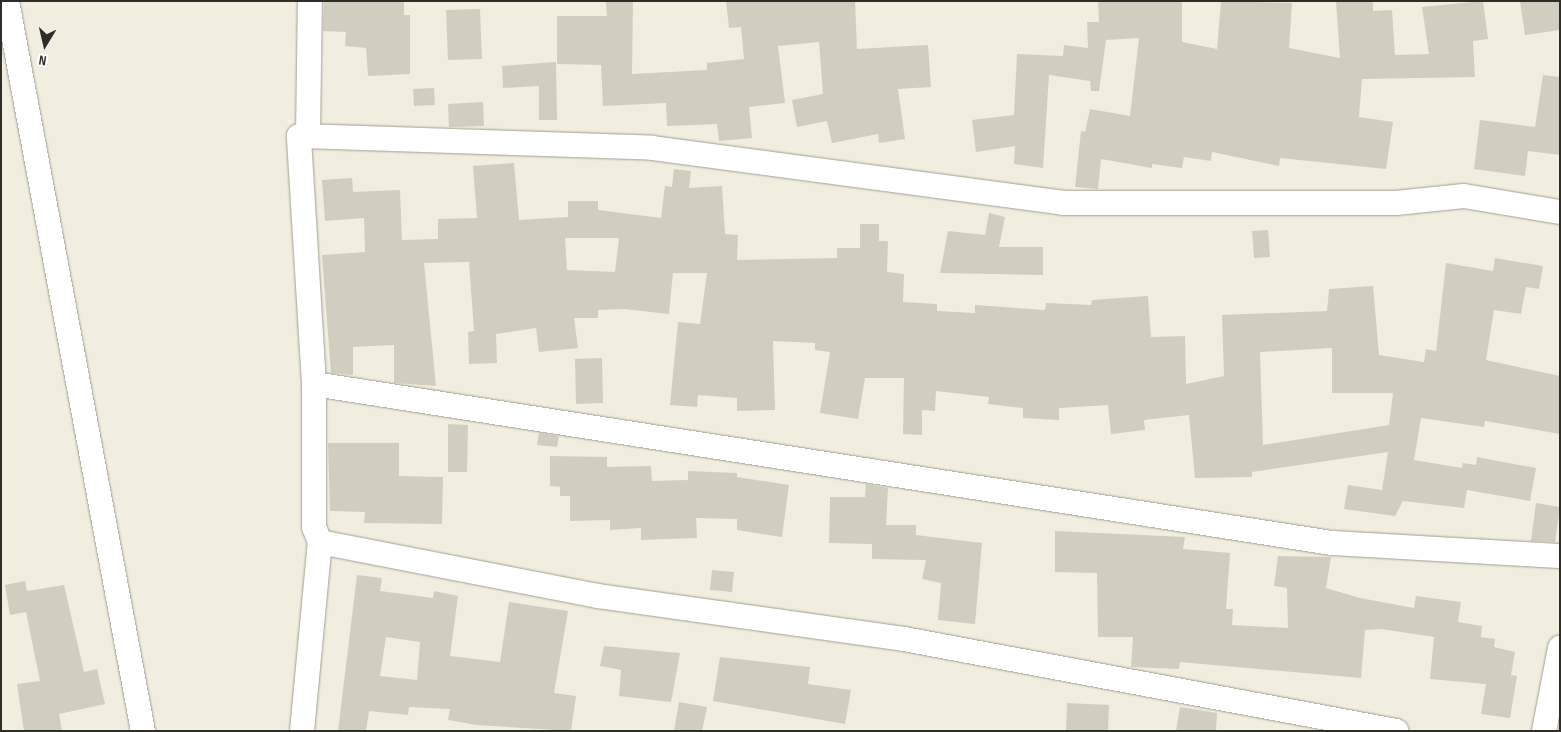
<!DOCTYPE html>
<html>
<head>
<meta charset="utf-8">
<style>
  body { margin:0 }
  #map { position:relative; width:1561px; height:732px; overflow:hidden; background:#f1eee0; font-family:"Sofia Sans Condensed",sans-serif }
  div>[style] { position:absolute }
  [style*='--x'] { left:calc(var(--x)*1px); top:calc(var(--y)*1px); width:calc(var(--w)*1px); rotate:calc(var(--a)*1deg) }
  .building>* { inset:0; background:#d1cec0 }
  .roads { filter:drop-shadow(0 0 1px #a19f92) drop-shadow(0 0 1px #a19f92) }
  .minor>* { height:24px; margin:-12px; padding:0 12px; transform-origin:12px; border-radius:12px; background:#fff }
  span { translate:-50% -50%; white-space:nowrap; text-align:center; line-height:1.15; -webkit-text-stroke:4px #fff; paint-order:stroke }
  .frame { position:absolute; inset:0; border:2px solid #2e2d28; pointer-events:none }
  .north { position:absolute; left:20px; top:20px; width:50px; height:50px; -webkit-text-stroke:4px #fff; paint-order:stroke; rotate:189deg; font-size:14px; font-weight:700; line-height:20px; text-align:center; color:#2e2d28 }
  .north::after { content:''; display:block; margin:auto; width:18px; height:22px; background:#2e2d28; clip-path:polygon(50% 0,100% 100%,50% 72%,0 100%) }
</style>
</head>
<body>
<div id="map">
  <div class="building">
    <div style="clip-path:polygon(324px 1px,404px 1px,404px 15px,410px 15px,410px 74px,368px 76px,366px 48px,345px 46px,346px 32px,323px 31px)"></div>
    <div style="clip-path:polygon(606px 1px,633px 1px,632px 74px,707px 70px,707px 63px,744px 59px,741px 27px,729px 28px,726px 1px,855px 1px,857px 49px,928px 45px,931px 87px,898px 89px,905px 139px,879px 143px,878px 134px,832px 143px,827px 121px,797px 127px,792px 100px,823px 94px,819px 42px,778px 46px,785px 103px,749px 107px,752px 138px,719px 141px,717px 124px,667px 126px,666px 103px,603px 106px,601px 65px,557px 64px,557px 16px,607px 16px)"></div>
    <div style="clip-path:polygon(1098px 1px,1182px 1px,1182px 42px,1217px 49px,1221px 1px,1292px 3px,1289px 48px,1340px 58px,1336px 1px,1373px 1px,1373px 11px,1392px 10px,1395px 55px,1429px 54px,1422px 7px,1483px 1px,1488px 39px,1473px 41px,1475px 77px,1362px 79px,1359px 117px,1393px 122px,1386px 169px,1280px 158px,1279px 166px,1212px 152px,1211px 161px,1184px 157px,1182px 168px,1152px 164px,1152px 168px,1101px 159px,1098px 189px,1075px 187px,1081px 131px,1085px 132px,1090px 109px,1130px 116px,1139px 38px,1106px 40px,1099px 91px,1091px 91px,1090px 81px,1049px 75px,1043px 168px,1014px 164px,1015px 146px,976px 152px,972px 120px,1014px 115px,1017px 54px,1063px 56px,1064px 45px,1088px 48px,1087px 22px,1099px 22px)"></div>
    <div style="clip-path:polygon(1520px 1px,1560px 1px,1560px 30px,1525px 35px)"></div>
    <div style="clip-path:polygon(480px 9px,482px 59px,448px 60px,446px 10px)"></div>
    <div style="clip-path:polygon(556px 62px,557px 120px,539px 120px,539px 86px,503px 88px,502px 66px)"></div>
    <div style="clip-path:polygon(1543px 75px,1560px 77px,1560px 155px,1528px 151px,1525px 176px,1474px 169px,1480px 120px,1535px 127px)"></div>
    <div style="clip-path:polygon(434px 88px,435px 105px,414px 106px,413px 89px)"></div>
    <div style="clip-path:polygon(483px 102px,484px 126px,449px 127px,448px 104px)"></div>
    <div style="clip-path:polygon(evenodd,514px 163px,519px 220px,568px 217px,568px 201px,598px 201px,598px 210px,661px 218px,665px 186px,672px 187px,674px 169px,691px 171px,689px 188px,722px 186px,725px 234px,738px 235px,737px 260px,837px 258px,837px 248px,860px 248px,860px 224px,879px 224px,879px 241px,888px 241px,887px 272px,904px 274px,903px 302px,937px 304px,937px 311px,975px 313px,975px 305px,1045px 310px,1046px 303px,1091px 305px,1092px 300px,1148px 296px,1151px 337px,1185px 336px,1186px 384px,1224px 376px,1222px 315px,1327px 311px,1329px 289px,1373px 286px,1379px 355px,1424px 362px,1426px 349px,1436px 351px,1446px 263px,1493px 271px,1495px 258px,1543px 266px,1539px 289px,1526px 287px,1521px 314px,1494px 310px,1486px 360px,1560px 376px,1560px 434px,1485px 421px,1484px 427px,1421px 418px,1414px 460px,1462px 468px,1463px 463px,1476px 465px,1477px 457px,1536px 468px,1530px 501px,1467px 490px,1464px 508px,1403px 501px,1395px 516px,1344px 509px,1348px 485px,1382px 490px,1388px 452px,1252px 472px,1252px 477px,1195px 478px,1189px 415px,1144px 420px,1145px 430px,1111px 434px,1108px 405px,1059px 408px,1059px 420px,1023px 418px,1023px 408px,988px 404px,989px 397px,936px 391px,935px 411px,922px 410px,922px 435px,903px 434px,904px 378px,865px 378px,858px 419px,820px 413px,830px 352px,815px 350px,815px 343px,773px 341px,775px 410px,737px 411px,737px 398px,698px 395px,697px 407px,670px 405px,678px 322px,700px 324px,707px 273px,673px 273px,669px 314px,624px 309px,598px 310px,598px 318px,574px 318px,578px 348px,539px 352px,536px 328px,496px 334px,497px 363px,469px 364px,468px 332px,474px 331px,469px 262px,424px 263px,436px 386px,394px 383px,394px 345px,353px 347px,353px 375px,331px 373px,322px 255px,365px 252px,364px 218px,325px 221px,322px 180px,352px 178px,353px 192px,400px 190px,402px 240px,438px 239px,438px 219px,477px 218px,473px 166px,514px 163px,565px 238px,619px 238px,615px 272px,567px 270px,565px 238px,514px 163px,1332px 348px,1332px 393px,1393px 393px,1389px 425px,1263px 445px,1260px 352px,1332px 348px)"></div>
    <div style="clip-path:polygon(989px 213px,1005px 217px,999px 247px,1043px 247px,1043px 275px,940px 273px,948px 231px,985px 235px)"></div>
    <div style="clip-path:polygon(1268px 230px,1270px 257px,1254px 258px,1252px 231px)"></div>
    <div style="clip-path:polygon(602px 358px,603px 403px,576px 404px,575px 359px)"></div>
    <div style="clip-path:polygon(448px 424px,468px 425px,467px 472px,448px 472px)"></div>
    <div style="clip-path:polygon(539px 433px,559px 436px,557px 447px,537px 445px)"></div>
    <div style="clip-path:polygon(328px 443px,399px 443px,399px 476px,443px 477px,442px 524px,364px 523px,365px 512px,330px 511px)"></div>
    <div style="clip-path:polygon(550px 456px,607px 457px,607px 467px,651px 466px,652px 481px,688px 480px,688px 471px,737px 473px,737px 477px,789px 485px,782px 537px,737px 530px,737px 519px,696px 518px,697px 538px,641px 540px,641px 528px,610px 530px,610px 520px,570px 521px,570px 496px,560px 496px,560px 487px,550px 486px)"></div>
    <div style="clip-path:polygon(866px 484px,888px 488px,886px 525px,916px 525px,916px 535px,982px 543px,975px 624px,938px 620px,941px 583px,922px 579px,926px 560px,872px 559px,872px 544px,829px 543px,830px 497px,865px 497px)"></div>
    <div style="clip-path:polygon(1536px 503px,1560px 507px,1555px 542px,1531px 541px)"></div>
    <div style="clip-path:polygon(1055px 531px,1185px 537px,1183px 549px,1230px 553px,1226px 609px,1233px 609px,1232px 625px,1288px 628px,1287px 588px,1274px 586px,1278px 556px,1331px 557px,1326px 588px,1360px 598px,1414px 608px,1416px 596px,1461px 602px,1458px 622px,1482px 626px,1481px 637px,1495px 639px,1494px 647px,1515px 652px,1511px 675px,1517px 676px,1510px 718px,1481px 714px,1486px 684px,1430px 679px,1434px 637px,1381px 629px,1365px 630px,1361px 678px,1180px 662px,1179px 669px,1131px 667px,1133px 637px,1098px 637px,1097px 573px,1055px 572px)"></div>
    <div style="clip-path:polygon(712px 570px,734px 572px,732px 592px,710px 590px)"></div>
    <div style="clip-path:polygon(evenodd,357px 575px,382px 578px,380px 591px,433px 598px,434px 591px,458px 596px,450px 656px,500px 662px,509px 602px,568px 611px,554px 693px,576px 696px,571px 731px,477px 725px,448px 720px,450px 709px,409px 707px,408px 715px,369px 711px,366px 731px,338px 731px,357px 575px,386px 637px,420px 642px,417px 680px,380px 676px,386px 637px)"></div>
    <div style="clip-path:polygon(25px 581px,27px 591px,64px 585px,84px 672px,97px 669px,105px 704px,59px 714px,62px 731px,24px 731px,17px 684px,40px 681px,26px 612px,10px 615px,5px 585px)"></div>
    <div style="clip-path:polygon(604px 646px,680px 653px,671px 702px,619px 696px,621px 670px,600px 666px)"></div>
    <div style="clip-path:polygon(720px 657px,810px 667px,808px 684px,851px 690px,845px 724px,713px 701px)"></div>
    <div style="clip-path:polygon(679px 702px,707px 707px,702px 731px,674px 731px)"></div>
    <div style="clip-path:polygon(1067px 703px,1109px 705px,1108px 731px,1066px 731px)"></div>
    <div style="clip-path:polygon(1180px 707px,1217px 713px,1216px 731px,1176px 731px)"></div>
  </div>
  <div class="roads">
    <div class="minor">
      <div style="--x:7;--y:1;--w:743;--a:79.45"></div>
      <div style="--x:308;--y:136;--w:135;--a:-89.2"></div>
      <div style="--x:314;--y:384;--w:1030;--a:8.88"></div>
      <div style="--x:1332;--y:543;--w:228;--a:3.3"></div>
      <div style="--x:320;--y:542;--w:283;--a:11"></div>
      <div style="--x:598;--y:596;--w:309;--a:8"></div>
      <div style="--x:904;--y:639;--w:501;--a:10.59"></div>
      <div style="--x:302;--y:731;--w:190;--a:-84.6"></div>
      <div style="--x:320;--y:542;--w:16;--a:-112"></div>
      <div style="--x:314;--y:527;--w:143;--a:-90"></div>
      <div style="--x:314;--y:384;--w:248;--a:-93.5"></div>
      <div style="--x:299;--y:136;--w:353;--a:1.9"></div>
      <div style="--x:652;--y:148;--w:415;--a:7.6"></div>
      <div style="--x:1063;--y:203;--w:333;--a:0"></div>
      <div style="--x:1396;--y:203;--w:68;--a:-5.9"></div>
      <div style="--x:1464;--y:196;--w:97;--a:9.5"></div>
      <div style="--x:1544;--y:731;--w:85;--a:-79.1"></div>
    </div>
  </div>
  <div class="frame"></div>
  <div class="north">N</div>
</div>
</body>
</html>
